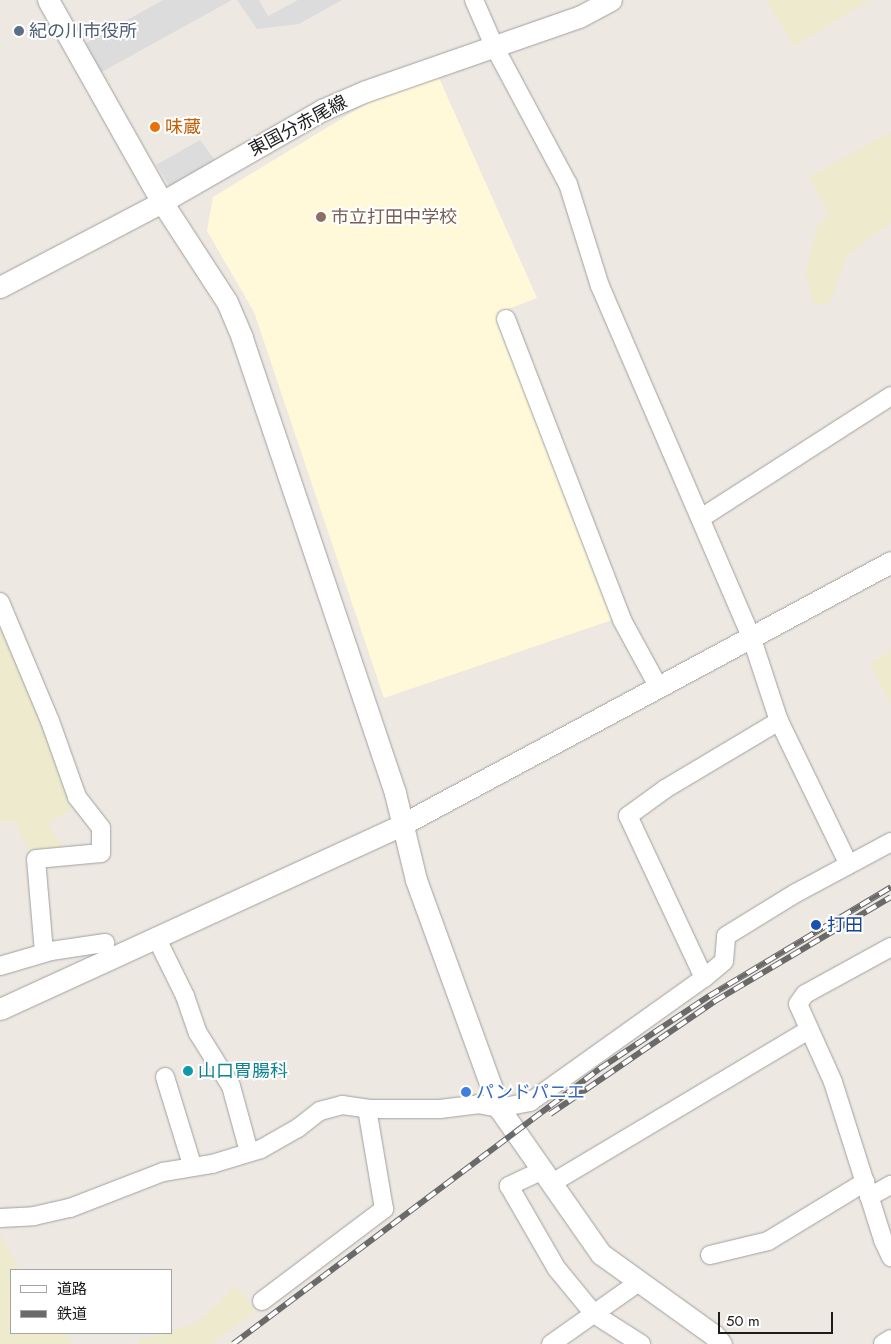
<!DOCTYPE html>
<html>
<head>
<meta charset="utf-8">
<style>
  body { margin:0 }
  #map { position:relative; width:891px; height:1344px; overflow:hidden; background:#eee8e2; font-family:Jost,"Noto Sans JP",sans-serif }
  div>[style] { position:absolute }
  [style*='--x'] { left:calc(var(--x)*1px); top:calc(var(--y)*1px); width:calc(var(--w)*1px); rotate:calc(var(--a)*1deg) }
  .education>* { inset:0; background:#fff9da }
  .farmland>* { inset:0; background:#edeacd }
  .parking>* { inset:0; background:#dcdcdc }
  .roads { filter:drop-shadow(0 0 1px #a0a0a0) drop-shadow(0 0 1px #a0a0a0) }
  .minor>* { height:18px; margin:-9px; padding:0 9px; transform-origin:9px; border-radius:9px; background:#fff }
  .tertiary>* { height:21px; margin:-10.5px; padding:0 10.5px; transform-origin:10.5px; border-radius:10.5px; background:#fff }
  .rail>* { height:5.5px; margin-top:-2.75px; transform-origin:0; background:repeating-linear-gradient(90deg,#fff 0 11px,#6a6a6a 0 22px); box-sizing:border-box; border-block:1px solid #6a6a6a }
  .dots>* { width:14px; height:14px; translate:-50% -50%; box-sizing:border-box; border:2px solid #fff; border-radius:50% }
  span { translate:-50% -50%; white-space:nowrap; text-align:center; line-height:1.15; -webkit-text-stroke:4px #fff; paint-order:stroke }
  .service-label { font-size:18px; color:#4e5e75 }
  .left { translate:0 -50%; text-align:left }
  .street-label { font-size:18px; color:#1c1c1c }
  .food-label { font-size:18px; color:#c56008 }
  .education-label { font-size:18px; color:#785e54 }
  .transit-label { font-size:18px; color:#164399 }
  .culture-label { font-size:18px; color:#0d838f }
  .shop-label { font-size:18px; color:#366cbe }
  .legend { position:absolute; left:10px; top:1269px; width:162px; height:65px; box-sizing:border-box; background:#fff; border:1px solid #a4a4a4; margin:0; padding:6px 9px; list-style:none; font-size:15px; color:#1c1c1c }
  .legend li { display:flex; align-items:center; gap:10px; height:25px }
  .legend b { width:25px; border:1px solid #a4a4a4 }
  .scale { position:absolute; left:718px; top:1312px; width:115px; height:22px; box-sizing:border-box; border:2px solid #1c1c1c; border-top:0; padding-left:6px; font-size:15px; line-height:18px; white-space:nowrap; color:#1c1c1c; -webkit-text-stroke:4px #fff; paint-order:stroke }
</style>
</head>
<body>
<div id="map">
  <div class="education">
    <div style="clip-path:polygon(439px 78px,537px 298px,497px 313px,615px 619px,384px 698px,254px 312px,207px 231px,213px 197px,371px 101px)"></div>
  </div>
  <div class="farmland">
    <div style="clip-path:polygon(770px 0,869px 0,795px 46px,767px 2px)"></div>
    <div style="clip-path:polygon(891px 132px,891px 222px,847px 256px,829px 304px,814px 305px,806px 274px,817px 227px,828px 214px,809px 177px)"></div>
    <div style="clip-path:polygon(0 627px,76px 805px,48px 824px,64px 849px,30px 854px,16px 822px,0 822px)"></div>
    <div style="clip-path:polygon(891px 649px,891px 704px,870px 664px)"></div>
    <div style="clip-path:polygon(0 1234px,20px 1270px,11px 1270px,11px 1333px,67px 1333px,73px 1344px,0 1344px)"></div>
    <div style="clip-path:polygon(236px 1286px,256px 1310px,211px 1344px,139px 1344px,138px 1340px,195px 1324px)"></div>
  </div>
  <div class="parking">
    <div style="clip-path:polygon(163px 0,232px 0,100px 73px,86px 43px)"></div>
    <div style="clip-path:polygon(237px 0,259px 0,268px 16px,298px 0,342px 0,299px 24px,257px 29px)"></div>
    <div style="clip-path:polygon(200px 140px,217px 163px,171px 189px,156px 165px)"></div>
  </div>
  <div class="roads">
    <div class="minor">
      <div style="--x:474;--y:0;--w:52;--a:66.4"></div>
      <div style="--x:495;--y:48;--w:154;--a:61.8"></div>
      <div style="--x:568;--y:184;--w:107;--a:72.6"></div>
      <div style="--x:600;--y:286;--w:381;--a:66.7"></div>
      <div style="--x:751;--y:636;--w:89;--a:71.8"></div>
      <div style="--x:779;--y:721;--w:158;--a:64.1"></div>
      <div style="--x:506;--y:319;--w:323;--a:68.9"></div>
      <div style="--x:622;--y:620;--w:75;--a:61.4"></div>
      <div style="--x:701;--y:518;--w:226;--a:-32.7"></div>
      <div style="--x:0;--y:602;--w:129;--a:67.2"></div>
      <div style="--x:50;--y:721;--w:81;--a:70.4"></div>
      <div style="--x:77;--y:797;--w:39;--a:52"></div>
      <div style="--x:101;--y:828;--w:25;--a:90"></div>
      <div style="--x:101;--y:853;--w:65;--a:174.7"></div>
      <div style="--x:36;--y:859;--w:94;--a:85.1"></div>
      <div style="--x:156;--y:937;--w:66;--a:63.8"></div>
      <div style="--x:185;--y:996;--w:39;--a:71"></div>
      <div style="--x:198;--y:1033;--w:62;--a:58.1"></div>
      <div style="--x:231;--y:1086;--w:68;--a:74.7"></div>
      <div style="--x:891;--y:947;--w:98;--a:151.3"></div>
      <div style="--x:805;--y:994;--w:12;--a:125"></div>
      <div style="--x:798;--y:1004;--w:85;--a:65.8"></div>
      <div style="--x:833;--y:1082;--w:166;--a:72.4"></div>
      <div style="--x:883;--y:1240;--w:19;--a:65"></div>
      <div style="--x:0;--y:966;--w:53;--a:-16.4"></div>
      <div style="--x:51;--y:951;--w:55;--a:-8.4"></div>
      <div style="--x:704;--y:978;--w:179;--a:-115.1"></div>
      <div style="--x:628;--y:816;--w:46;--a:-36.1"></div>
      <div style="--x:665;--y:789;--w:133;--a:-30.8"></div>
      <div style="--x:165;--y:1077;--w:92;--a:72.9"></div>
      <div style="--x:543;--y:1170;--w:38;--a:155"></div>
      <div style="--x:509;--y:1186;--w:96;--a:60"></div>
      <div style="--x:557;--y:1269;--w:58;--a:50.6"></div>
      <div style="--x:594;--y:1314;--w:56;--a:32.6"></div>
      <div style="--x:552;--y:1183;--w:299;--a:-30.8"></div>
      <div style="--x:869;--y:1197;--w:25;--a:-29"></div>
      <div style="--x:0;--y:1218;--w:34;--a:-3"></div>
      <div style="--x:34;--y:1216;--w:37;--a:-13"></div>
      <div style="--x:70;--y:1208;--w:100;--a:-21.2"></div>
      <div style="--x:163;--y:1172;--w:50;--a:-9.3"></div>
      <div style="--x:212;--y:1164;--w:51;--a:-17"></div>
      <div style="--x:261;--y:1149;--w:43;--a:-29.6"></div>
      <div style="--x:298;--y:1128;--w:28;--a:-38"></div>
      <div style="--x:320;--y:1111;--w:23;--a:-15"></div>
      <div style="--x:342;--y:1105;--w:28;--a:8"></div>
      <div style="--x:370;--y:1109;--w:70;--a:0"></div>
      <div style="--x:440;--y:1109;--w:38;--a:-7"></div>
      <div style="--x:478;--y:1104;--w:21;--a:11"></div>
      <div style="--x:499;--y:1108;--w:32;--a:-11"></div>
      <div style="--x:530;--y:1102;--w:214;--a:-35.5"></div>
      <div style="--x:704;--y:978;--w:26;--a:-40"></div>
      <div style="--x:724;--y:961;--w:25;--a:-85"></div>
      <div style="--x:726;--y:936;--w:82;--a:-31.6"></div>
      <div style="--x:796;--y:893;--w:108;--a:-28.2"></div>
      <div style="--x:710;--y:1255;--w:60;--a:-13.6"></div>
      <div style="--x:768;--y:1241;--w:114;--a:-31.3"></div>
      <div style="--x:262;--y:1301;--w:153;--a:-37"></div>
      <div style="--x:384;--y:1209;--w:101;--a:-99.6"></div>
      <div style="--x:551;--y:1344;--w:108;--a:-35.2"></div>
      <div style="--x:883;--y:1344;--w:9;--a:-32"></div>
    </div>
    <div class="tertiary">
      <div style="--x:48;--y:0;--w:232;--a:60.6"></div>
      <div style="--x:162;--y:202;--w:119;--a:57"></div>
      <div style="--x:227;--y:302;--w:39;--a:67"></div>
      <div style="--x:242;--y:338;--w:480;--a:71.4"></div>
      <div style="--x:395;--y:793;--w:89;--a:76.4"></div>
      <div style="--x:416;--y:880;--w:243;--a:70"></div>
      <div style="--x:499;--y:1108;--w:178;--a:55.1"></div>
      <div style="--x:601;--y:1254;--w:140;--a:35.7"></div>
      <div style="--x:715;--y:1336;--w:10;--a:53"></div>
      <div style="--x:0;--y:287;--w:183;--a:-27.7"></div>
      <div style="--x:162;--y:202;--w:185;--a:-29.9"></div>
      <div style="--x:322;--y:110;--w:48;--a:-23.4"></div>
      <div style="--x:366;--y:91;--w:225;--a:-19.2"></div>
      <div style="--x:579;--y:17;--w:36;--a:-28"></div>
      <div style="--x:0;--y:1009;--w:441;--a:-24.6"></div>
      <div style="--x:401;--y:825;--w:556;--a:-28.22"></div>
    </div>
  </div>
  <div class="rail">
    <div style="--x:550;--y:1114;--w:200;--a:-34.4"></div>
    <div style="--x:715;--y:1001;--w:204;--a:-30.6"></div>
    <div style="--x:233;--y:1344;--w:458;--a:-36.9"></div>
    <div style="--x:599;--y:1069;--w:132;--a:-33.6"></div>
    <div style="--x:709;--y:996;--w:212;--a:-30.9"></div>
  </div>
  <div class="dots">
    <div style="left:19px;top:31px;background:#5c6f8a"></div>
    <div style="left:155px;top:127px;background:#e8710a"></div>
    <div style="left:321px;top:217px;background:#8d6e63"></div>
    <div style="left:816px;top:925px;background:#1a4fb4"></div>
    <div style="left:188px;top:1071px;background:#0f9aa8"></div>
    <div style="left:466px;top:1092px;background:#3f7fe0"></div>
  </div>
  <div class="service-label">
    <span class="left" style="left:29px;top:31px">紀の川市役所</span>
  </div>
  <div class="street-label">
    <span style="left:298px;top:126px;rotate:-28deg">東国分赤尾線</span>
  </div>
  <div class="food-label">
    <span class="left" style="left:165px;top:127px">味蔵</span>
  </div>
  <div class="education-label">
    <span class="left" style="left:331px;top:217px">市立打田中学校</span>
  </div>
  <div class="transit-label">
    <span class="left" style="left:827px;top:925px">打田</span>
  </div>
  <div class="culture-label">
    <span class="left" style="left:198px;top:1071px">山口胃腸科</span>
  </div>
  <div class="shop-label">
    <span class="left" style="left:476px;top:1092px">パンドパニエ</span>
  </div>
  <ul class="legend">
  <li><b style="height:6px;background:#fff"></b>道路</li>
  <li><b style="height:6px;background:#6a6a6a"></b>鉄道</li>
  </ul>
  <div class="scale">50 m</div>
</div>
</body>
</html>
